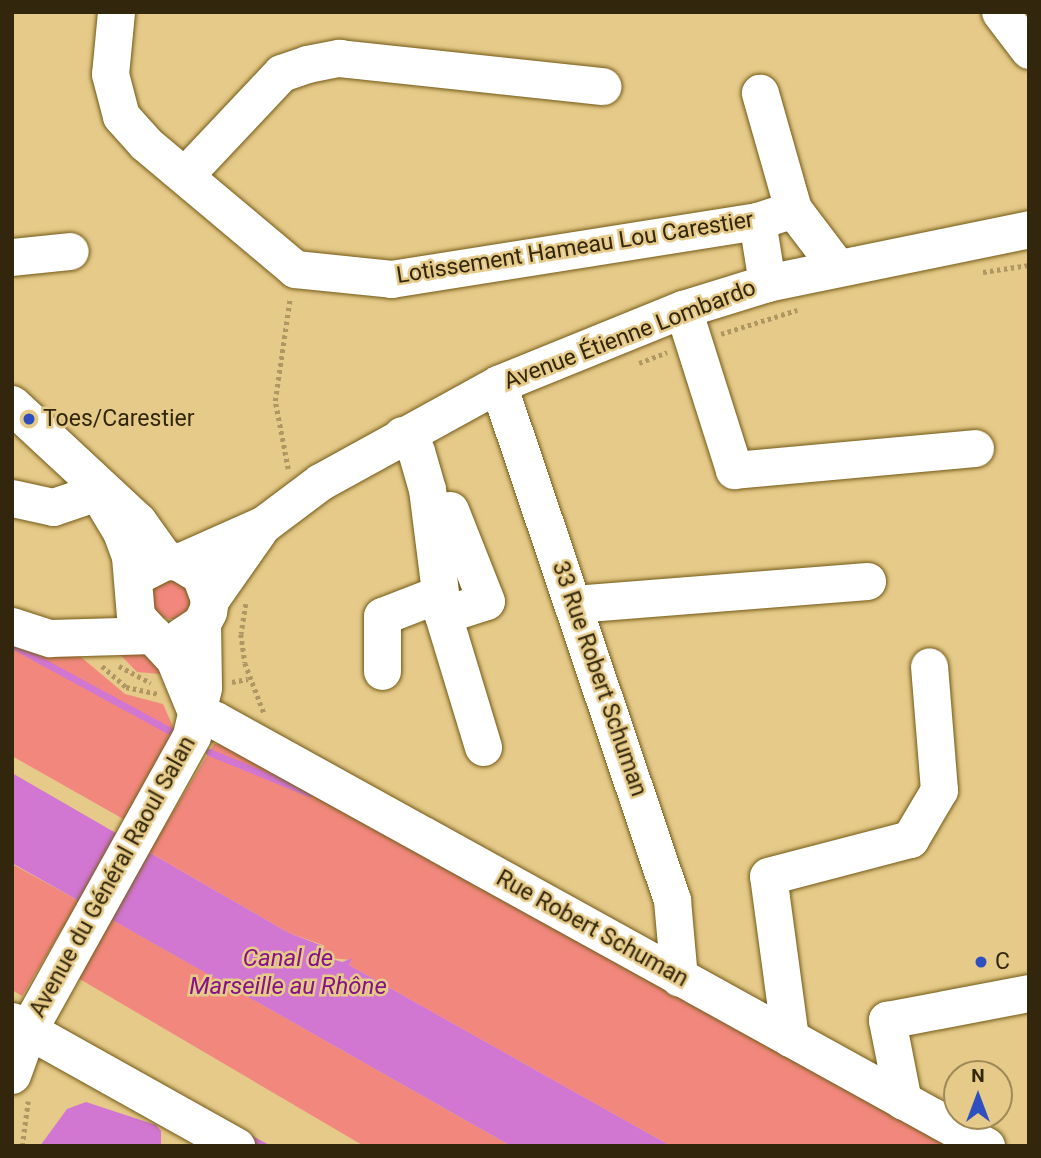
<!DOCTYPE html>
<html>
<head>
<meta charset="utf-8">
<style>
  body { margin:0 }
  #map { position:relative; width:1041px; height:1158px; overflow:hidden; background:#e6ca89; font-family:Roboto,sans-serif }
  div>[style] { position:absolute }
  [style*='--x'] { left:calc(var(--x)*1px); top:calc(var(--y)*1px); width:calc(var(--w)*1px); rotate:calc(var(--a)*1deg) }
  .green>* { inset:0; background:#f2887d }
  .round { border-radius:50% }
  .water>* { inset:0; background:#d176d1 }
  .stream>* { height:7px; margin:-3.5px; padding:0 3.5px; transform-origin:3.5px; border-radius:3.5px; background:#d176d1 }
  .path>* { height:4.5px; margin-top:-2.25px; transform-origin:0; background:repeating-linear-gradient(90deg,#ae9762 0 3.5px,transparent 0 7px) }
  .roads { filter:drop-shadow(0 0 2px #735a17) drop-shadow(0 0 2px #735a17) }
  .minor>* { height:37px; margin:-18.5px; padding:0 18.5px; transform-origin:18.5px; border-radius:18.5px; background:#fff }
  .major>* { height:38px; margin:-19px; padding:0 19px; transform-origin:19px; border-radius:19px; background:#fff }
  .dots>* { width:19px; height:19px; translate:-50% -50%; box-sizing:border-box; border:4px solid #e6ca89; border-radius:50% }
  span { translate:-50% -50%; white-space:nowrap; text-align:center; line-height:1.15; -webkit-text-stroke:5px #e6ca89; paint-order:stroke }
  .street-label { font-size:23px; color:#32270c }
  .poi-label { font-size:23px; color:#32270c }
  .left { translate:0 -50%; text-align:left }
  .water-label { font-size:24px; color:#861288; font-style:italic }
  .frame { position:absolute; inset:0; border:14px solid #32270c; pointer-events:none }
  .north { position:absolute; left:943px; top:1060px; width:70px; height:70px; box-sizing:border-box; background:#e6ca89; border:2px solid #9e8957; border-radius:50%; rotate:0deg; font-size:19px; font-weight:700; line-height:28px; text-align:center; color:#32270c }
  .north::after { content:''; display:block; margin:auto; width:24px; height:32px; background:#304fbf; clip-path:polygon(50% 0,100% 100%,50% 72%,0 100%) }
</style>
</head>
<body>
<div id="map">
  <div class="green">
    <div class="round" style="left:152px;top:579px;width:40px;height:40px"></div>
    <div style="clip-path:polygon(12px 638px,81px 657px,125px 694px,163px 704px,174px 729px,125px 820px,12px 756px)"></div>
    <div style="clip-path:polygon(136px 645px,171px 675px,137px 672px,112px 646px)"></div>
    <div style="clip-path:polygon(214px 744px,223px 744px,954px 1146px,671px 1146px,349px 965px,352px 960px,329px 958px,323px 945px,289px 933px,149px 852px)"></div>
    <div style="clip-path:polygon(12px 864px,79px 901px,22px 996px,12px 990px)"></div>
    <div style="clip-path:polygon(111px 919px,511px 1146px,364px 1146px,78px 978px)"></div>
  </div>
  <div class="water">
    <div style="clip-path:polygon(12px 773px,289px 933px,323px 946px,329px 958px,342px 962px,353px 958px,349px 965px,671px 1146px,511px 1146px,12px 863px)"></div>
    <div style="clip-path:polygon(86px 1102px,156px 1125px,161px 1131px,161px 1146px,40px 1146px,67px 1109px)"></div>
  </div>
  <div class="stream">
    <div style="--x:12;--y:645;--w:182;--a:28.5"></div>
    <div style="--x:209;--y:752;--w:108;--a:22.3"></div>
    <div style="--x:246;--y:1136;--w:21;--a:29"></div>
  </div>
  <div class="path">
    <div style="--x:983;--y:272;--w:47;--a:-8.7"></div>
    <div style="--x:721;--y:334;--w:80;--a:-17.5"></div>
    <div style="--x:639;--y:363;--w:30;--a:-21"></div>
    <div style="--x:288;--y:469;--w:69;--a:-100.8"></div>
    <div style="--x:275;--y:401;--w:104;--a:-81.7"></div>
    <div style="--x:246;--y:604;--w:30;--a:99"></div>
    <div style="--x:241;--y:634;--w:29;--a:82"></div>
    <div style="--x:245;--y:663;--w:53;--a:69.2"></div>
    <div style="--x:102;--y:666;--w:32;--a:41"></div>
    <div style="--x:126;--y:687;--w:33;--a:12"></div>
    <div style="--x:119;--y:666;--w:36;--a:28"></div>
    <div style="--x:232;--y:682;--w:16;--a:-11"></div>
    <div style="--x:22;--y:1146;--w:45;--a:-82.4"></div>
  </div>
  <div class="roads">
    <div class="minor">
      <div style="--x:116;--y:12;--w:62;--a:95.5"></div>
      <div style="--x:110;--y:74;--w:43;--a:75.3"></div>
      <div style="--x:121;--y:116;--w:36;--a:48"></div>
      <div style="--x:145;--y:143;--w:196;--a:40"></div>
      <div style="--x:295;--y:269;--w:97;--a:5.9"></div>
      <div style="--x:391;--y:279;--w:371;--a:-9"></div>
      <div style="--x:757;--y:221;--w:38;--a:-18"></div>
      <div style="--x:793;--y:209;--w:121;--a:-105.9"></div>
      <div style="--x:1000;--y:12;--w:48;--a:52.7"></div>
      <div style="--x:185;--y:175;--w:140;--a:-46.7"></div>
      <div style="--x:281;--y:73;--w:28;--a:-19"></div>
      <div style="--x:307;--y:64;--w:33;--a:-11"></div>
      <div style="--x:339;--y:58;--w:265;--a:6.1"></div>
      <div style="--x:793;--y:209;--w:73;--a:52.8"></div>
      <div style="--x:757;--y:221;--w:63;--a:80.8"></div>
      <div style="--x:12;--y:257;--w:58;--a:-5.9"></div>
      <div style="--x:683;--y:309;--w:169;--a:72.4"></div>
      <div style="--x:734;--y:470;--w:242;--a:-5.2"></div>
      <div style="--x:498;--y:384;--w:545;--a:71.37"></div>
      <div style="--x:672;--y:900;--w:78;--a:84.9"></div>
      <div style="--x:402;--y:435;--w:21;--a:49"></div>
      <div style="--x:416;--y:451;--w:40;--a:74"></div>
      <div style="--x:427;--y:489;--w:127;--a:82.8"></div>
      <div style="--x:443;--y:615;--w:138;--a:73.1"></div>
      <div style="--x:12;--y:498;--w:42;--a:12.4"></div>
      <div style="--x:53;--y:507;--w:53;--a:-18.8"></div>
      <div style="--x:179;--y:562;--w:93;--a:-24.1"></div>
      <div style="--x:264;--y:524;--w:70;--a:-36.9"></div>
      <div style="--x:320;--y:482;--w:203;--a:-28.8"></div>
      <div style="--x:498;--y:384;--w:200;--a:-22.1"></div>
      <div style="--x:683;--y:309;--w:88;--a:-17.2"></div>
      <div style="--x:767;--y:283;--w:268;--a:-11.6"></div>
      <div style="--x:210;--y:600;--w:85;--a:-55"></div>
      <div style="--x:574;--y:604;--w:294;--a:-4.5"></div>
      <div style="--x:443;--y:615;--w:45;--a:-18"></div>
      <div style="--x:486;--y:601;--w:98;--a:-111.6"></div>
      <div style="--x:12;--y:626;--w:40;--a:18"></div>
      <div style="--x:50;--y:638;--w:104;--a:-1.7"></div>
      <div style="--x:382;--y:671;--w:55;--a:-90"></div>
      <div style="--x:382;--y:616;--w:61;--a:-21.1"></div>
      <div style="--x:197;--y:717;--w:18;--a:9"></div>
      <div style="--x:215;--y:720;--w:881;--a:28.92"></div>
      <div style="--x:12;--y:1021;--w:257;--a:29.2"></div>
      <div style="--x:790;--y:1038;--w:163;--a:-97.7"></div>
      <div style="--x:768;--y:876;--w:147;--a:-14.6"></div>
      <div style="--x:910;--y:839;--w:57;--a:-59.4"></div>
      <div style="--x:939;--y:790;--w:124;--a:-94.6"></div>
      <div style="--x:903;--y:1101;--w:83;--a:-101.2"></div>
      <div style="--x:887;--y:1020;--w:145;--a:-10.8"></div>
    </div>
    <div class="major">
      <div style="--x:12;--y:405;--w:172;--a:42.9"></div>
      <div style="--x:138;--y:522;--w:48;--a:54.3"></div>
      <div style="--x:89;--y:477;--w:64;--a:59"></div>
      <div style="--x:122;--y:532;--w:27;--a:70"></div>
      <div style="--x:131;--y:557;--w:60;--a:85.2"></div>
      <div style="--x:136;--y:617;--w:57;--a:47.1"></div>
      <div style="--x:175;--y:659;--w:50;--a:67.6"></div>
      <div style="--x:144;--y:572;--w:25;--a:-27"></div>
      <div style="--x:166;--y:561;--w:13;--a:4"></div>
      <div style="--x:179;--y:562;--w:26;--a:31"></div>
      <div style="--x:201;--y:575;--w:27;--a:70"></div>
      <div style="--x:210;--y:600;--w:12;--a:99"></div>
      <div style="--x:208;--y:612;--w:13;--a:117"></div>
      <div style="--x:202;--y:624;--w:24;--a:147"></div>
      <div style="--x:12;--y:1075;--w:47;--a:-70"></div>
      <div style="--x:28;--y:1031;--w:338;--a:-60.9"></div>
      <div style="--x:192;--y:736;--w:49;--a:-77.1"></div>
      <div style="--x:203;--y:688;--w:64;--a:-90.9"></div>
    </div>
  </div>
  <div class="dots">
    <div style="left:29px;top:419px;background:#304fbf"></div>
    <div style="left:981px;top:962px;background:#304fbf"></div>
  </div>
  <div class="street-label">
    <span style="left:575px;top:248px;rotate:-9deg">Lotissement Hameau Lou Carestier</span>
    <span style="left:630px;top:335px;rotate:-21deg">Avenue Étienne Lombardo</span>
    <span style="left:599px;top:679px;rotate:71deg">33 Rue Robert Schuman</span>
    <span style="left:113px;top:877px;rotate:-61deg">Avenue du Général Raoul Salan</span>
    <span style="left:592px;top:929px;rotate:29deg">Rue Robert Schuman</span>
  </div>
  <div class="poi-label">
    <span class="left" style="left:43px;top:419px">Toes/Carestier</span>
    <span class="left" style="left:995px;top:962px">C</span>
  </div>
  <div class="water-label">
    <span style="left:288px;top:973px">Canal de<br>Marseille au Rhône</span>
  </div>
  <div class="frame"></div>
  <div class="north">N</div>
</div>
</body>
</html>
